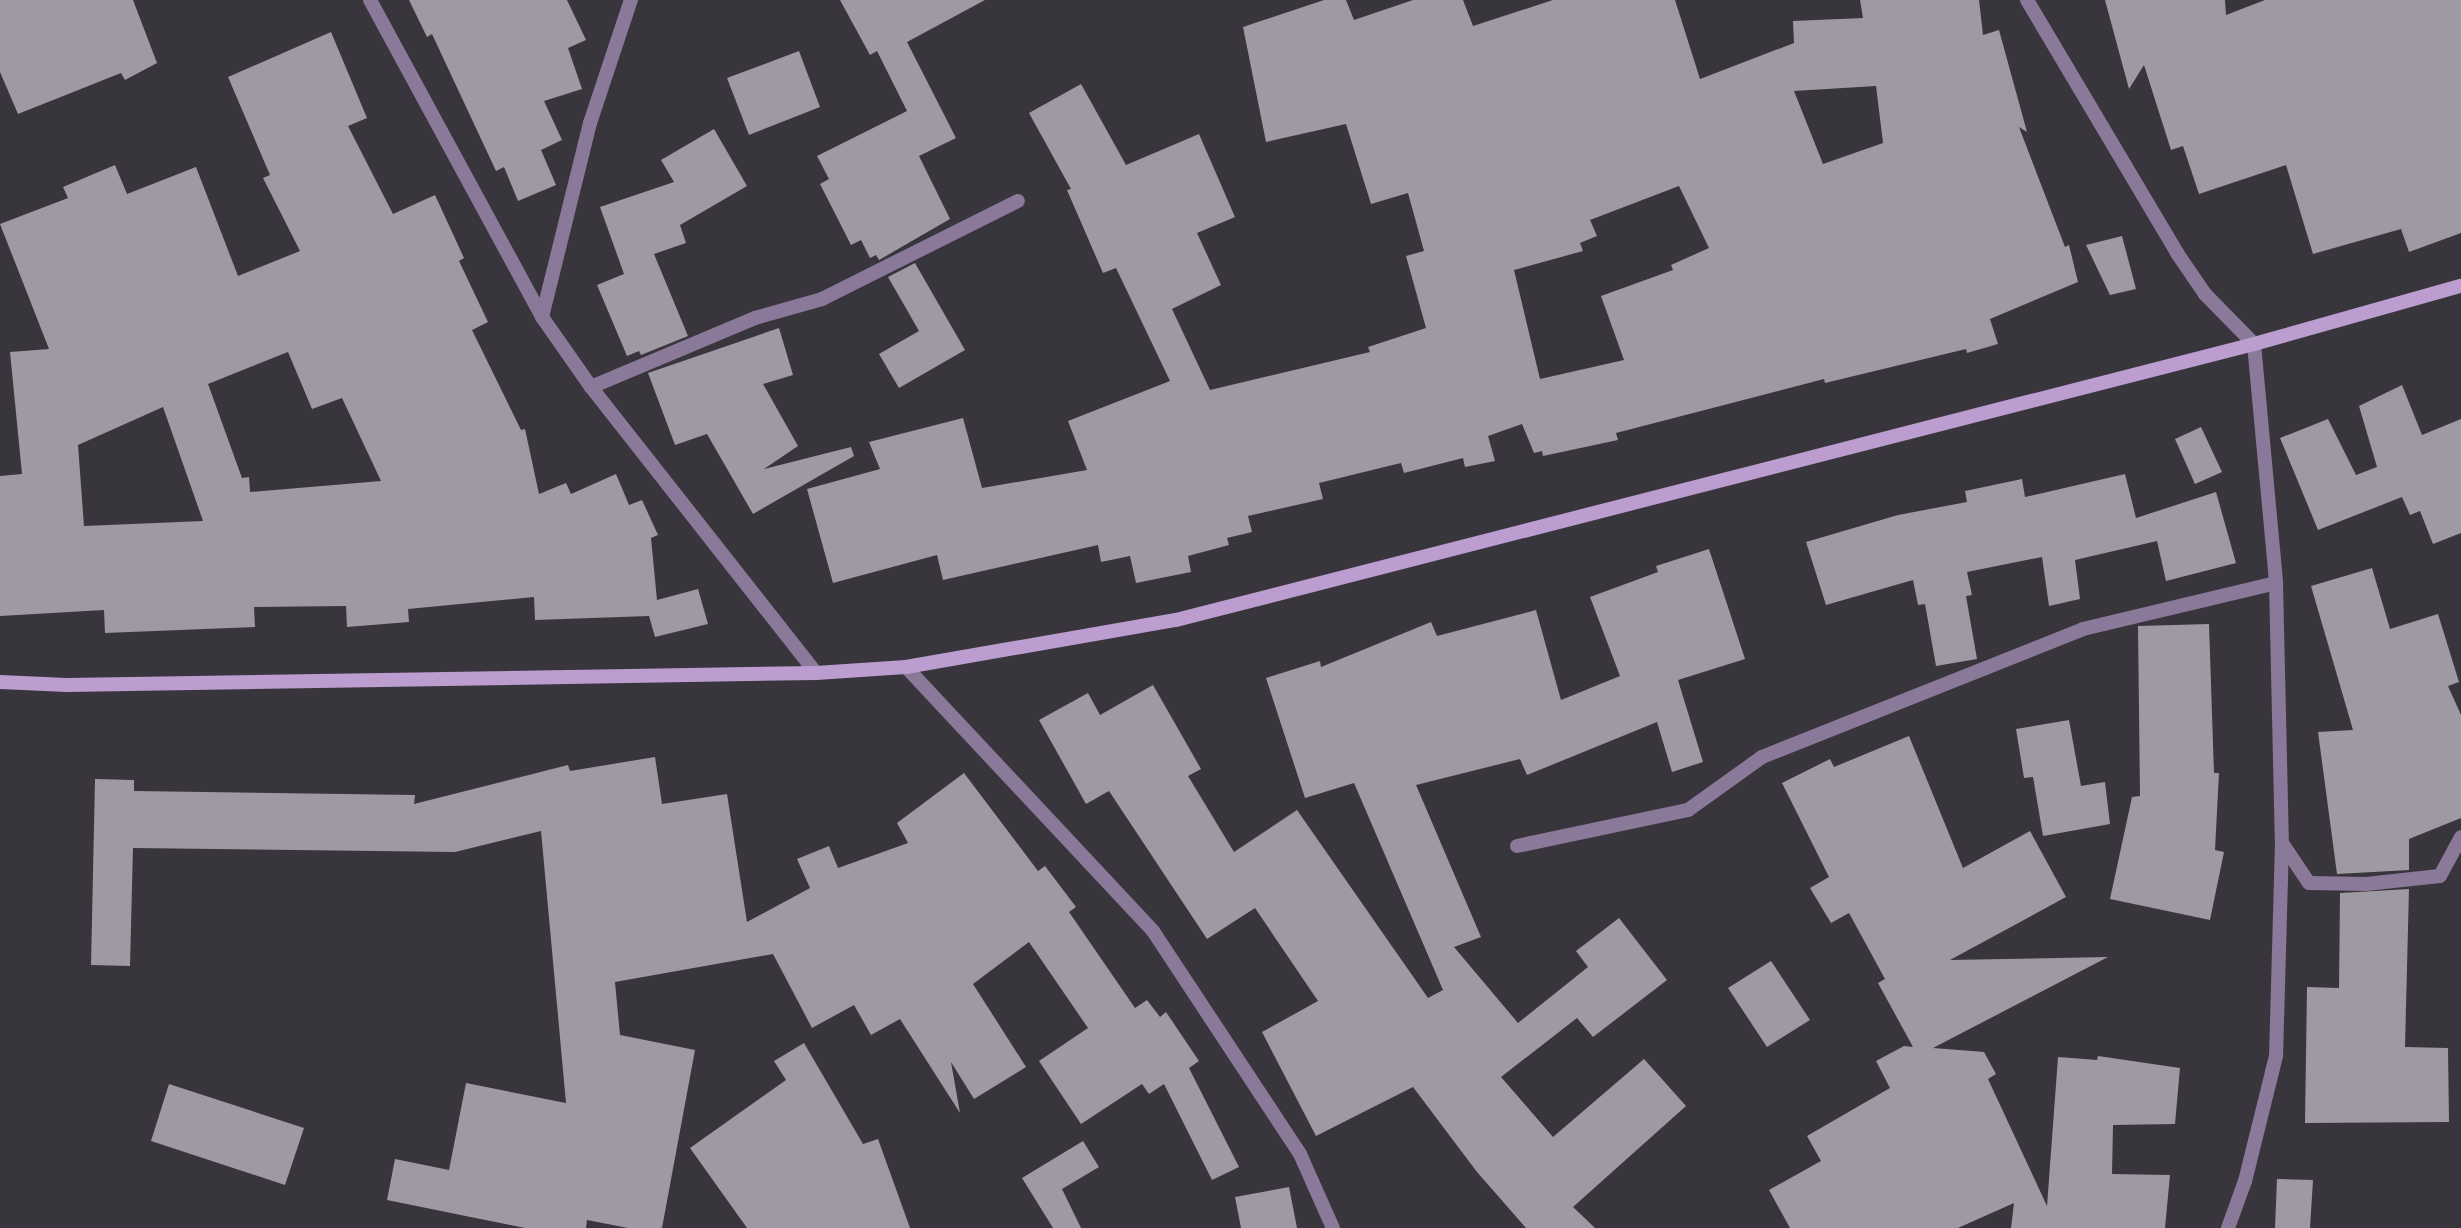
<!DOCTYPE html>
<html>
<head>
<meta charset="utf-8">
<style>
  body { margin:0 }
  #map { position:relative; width:2461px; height:1228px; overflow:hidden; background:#39353c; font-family:Mulish,sans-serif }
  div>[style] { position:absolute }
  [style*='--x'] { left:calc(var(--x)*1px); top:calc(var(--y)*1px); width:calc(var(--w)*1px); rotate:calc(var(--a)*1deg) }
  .building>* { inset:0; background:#9e99a2 }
  .street>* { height:14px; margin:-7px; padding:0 7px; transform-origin:7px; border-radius:7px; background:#8b7999 }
  .secondary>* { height:14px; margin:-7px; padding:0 7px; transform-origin:7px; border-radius:7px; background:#bb9dd0 }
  span { translate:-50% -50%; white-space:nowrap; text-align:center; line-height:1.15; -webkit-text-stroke:7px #2f2b32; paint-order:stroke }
</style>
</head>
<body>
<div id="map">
  <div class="building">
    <div style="clip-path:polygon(0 0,133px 0,157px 63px,125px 80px,121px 73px,18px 114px,0 72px)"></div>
    <div style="clip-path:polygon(409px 0,567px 0,586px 40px,568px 48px,582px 89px,544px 101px,562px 140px,541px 150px,556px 185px,518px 201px,504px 167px,496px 171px,432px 34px,427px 37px)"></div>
    <div style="clip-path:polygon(840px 0,985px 0,907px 42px,956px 138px,919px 156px,950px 219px,879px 260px,876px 255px,870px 258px,861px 240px,851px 245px,820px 184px,829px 179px,817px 156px,907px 111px,877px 51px,870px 55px)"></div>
    <div style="clip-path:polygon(evenodd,1324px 0,1346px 0,1354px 20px,1413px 0,1463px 0,1473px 26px,1553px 0,1675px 0,1700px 79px,1794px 43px,1793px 21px,1863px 18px,1860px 0,1979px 0,1983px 35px,1999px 30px,2027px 132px,2019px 127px,2065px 247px,2069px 245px,2078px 282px,1990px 319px,1998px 344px,1967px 353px,1966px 349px,1825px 383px,1824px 379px,1616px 433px,1618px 440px,1543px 456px,1542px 451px,1534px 453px,1522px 424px,1488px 436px,1495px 461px,1465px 467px,1463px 458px,1404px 473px,1401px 463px,1319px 483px,1323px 499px,1248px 516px,1252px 532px,1227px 538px,1229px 545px,1188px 556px,1191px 572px,1136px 583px,1130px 556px,1101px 562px,1098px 545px,943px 580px,937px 555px,833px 583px,807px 489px,880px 469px,869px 442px,963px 418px,982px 488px,1087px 470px,1068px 421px,1170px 381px,1116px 268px,1103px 273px,1067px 190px,1071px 189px,1029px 113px,1081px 84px,1126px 165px,1199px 134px,1235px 217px,1197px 233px,1221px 285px,1172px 309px,1210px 390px,1370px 352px,1368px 347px,1426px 328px,1406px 256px,1424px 251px,1408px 193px,1371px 204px,1346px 124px,1266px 142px,1243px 27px,1324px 0,1876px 86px,1883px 143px,1823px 164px,1794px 91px,1876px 86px,1324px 0,1679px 186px,1709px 248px,1671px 265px,1673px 270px,1601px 296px,1624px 360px,1540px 379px,1514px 270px,1583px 251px,1580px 243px,1597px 236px,1590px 220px,1679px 186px)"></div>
    <div style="clip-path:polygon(2105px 0,2225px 0,2226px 15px,2265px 0,2461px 0,2461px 233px,2409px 252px,2401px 229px,2313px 254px,2286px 165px,2199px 194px,2183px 146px,2171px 150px,2144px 65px,2129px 89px)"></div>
    <div style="clip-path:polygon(evenodd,331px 32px,367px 118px,348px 126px,393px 214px,435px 195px,464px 258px,459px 261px,488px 322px,472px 330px,521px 430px,525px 429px,539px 494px,566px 483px,571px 494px,616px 474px,629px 505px,642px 500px,658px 535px,651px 538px,657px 600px,698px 589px,708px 624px,655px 637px,649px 616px,535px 620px,534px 597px,408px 609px,409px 622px,347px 627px,346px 606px,254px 607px,255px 627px,105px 633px,104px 610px,0 616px,0 476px,22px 474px,10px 352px,49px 349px,0 224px,68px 198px,63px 187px,115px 165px,127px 194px,196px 167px,238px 276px,300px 251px,263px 178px,270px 175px,228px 77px,331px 32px,288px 352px,312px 409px,342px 398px,381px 481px,250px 492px,249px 477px,242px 478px,208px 384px,288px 352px,331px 32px,163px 407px,203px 521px,84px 526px,78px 445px,163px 407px)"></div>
    <div style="clip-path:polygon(799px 51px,820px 107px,749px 135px,727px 78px)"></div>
    <div style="clip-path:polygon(714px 129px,747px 186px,680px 225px,686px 243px,654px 254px,688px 336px,641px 355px,639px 351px,627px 356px,597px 285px,624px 274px,600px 207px,674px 182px,661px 160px)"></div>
    <div style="clip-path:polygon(2122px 236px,2136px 289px,2110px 295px,2086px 245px)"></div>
    <div style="clip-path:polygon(915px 263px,965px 350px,899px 388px,879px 354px,919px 331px,888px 277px)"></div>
    <div style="clip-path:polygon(779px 328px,793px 375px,763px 384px,798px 446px,764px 469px,851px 447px,854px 456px,753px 514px,707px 434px,675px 445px,648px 373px)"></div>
    <div style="clip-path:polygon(2402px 385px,2422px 435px,2461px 419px,2461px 533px,2433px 544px,2420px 511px,2410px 515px,2402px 497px,2318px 530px,2280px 438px,2328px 419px,2356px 475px,2377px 467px,2359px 406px)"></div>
    <div style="clip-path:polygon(2201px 427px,2222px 472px,2195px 484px,2175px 439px)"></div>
    <div style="clip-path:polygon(2125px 474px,2136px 518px,2216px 492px,2236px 563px,2166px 581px,2157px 541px,2075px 560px,2080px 599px,2049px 606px,2042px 557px,1967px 572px,1972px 595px,1966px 596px,1977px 659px,1936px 666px,1925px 604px,1918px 605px,1913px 580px,1826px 605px,1806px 542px,1898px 515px,1967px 502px,1965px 491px,2022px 479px,2025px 497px)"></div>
    <div style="clip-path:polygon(1709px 549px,1745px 659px,1678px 680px,1703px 762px,1672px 772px,1657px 722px,1527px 775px,1520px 759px,1416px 785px,1481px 937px,1454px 947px,1518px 1023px,1588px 967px,1576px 951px,1619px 918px,1667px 980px,1593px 1037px,1577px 1018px,1501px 1077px,1553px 1137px,1644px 1059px,1686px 1106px,1573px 1207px,1595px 1228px,1526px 1228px,1477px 1172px,1413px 1087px,1316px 1136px,1262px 1032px,1318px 1001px,1255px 908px,1207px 939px,1109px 791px,1086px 804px,1039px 720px,1088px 693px,1100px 715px,1153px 685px,1201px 769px,1188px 776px,1234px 852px,1297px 810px,1428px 998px,1443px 990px,1354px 783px,1305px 798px,1266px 678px,1320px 661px,1321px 667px,1431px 622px,1437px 636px,1536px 610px,1561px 700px,1620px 676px,1590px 597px,1658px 572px,1656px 566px)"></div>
    <div style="clip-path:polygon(2372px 568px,2390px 629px,2438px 614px,2459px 682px,2448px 686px,2461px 715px,2461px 818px,2409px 839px,2409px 870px,2337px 874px,2318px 732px,2353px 730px,2311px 586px)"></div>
    <div style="clip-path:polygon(2209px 624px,2214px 773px,2219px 773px,2215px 850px,2224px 852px,2210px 920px,2110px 899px,2132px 797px,2140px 796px,2138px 626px)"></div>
    <div style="clip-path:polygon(2069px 720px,2081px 786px,2105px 782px,2110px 824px,2043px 836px,2033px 777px,2024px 778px,2016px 729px)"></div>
    <div style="clip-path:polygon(1909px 736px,1963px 868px,2030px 831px,2066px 897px,1950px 960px,2108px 957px,1933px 1048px,1984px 1052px,1996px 1074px,1988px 1079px,2047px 1206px,2058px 1057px,2097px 1060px,2098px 1056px,2180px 1068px,2175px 1124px,2113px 1125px,2112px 1174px,2170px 1175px,2165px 1228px,2011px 1228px,2014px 1203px,1958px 1228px,1790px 1228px,1769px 1190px,1821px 1161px,1807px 1136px,1890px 1088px,1876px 1061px,1904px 1046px,1913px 1047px,1878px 983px,1885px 979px,1849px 913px,1831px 923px,1810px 888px,1829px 877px,1782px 783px,1830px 759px,1834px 767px)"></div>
    <div style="clip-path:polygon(655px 757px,662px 804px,727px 794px,747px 922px,810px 888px,797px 859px,829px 846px,838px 868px,908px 843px,897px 823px,964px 773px,1038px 871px,1045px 866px,1076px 907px,1069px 912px,1135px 1008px,1147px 1000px,1160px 1017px,1166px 1012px,1199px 1061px,1189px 1068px,1239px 1167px,1212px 1180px,1164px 1084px,1149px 1094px,1142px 1084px,1081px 1124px,1039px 1061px,1088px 1028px,1029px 942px,973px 984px,1026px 1067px,974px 1099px,951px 1062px,960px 1113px,900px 1019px,871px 1035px,854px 1005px,812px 1028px,773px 954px,615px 982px,620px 1035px,695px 1050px,662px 1228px,628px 1228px,587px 1220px,586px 1228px,525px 1228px,387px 1200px,395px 1159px,449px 1170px,466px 1083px,566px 1103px,541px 831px,455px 852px,133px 848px,130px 966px,91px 965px,95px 779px,134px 780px,134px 791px,415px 795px,414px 804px,568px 765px,570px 771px)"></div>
    <div style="clip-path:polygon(2409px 889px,2405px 1047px,2448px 1048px,2449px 1122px,2305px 1123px,2307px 987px,2339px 988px,2340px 893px)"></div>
    <div style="clip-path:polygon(1771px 961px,1810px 1020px,1767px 1047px,1728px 988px)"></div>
    <div style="clip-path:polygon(804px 1043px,863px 1144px,878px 1139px,910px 1228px,747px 1228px,690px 1148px,786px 1080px,774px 1061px)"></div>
    <div style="clip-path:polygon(169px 1084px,304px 1128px,285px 1185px,151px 1141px)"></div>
    <div style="clip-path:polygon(1083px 1141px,1099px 1167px,1062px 1189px,1081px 1228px,1053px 1228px,1022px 1178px)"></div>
    <div style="clip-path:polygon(2277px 1179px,2313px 1180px,2310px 1228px,2275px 1228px)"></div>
    <div style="clip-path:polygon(1289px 1187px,1297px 1228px,1241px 1228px,1235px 1197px)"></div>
  </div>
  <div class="street">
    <div style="--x:370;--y:0;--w:361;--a:61.5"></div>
    <div style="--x:542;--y:317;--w:85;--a:55"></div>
    <div style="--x:591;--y:387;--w:364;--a:51.8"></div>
    <div style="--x:2027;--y:0;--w:294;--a:59.3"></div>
    <div style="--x:2177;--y:253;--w:50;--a:55.7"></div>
    <div style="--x:2205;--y:294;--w:70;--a:45.6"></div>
    <div style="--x:2254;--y:344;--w:240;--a:84.7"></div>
    <div style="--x:2276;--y:583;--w:260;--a:88.7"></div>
    <div style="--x:2282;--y:843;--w:213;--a:91.6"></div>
    <div style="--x:2276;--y:1056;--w:129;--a:103.9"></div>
    <div style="--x:2245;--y:1181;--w:50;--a:109.9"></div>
    <div style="--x:542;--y:317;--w:200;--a:-76.1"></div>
    <div style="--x:590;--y:123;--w:130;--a:-71.6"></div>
    <div style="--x:591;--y:387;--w:178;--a:-22.8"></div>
    <div style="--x:755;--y:318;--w:70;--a:-15.8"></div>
    <div style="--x:822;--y:299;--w:219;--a:-26.6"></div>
    <div style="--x:906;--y:667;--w:362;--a:46.9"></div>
    <div style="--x:1153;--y:931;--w:267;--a:56.6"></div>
    <div style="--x:1300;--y:1154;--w:81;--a:66"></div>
    <div style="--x:2282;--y:843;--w:48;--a:56"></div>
    <div style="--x:2309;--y:883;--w:57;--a:1"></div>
    <div style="--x:2366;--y:884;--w:74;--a:-6.2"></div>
    <div style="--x:2440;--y:876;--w:44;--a:-61.7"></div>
    <div style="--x:1517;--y:846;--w:175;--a:-11.9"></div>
    <div style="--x:1688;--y:810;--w:91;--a:-35.6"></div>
    <div style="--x:1762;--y:757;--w:346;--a:-21.7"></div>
    <div style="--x:2083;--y:629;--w:198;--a:-13.4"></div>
  </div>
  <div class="secondary">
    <div style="--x:0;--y:682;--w:67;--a:2.6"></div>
    <div style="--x:67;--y:685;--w:749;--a:-0.92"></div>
    <div style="--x:816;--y:673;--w:90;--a:-3.8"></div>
    <div style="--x:906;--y:667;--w:274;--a:-9.9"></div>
    <div style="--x:1176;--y:620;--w:1113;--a:-14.36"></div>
    <div style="--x:2254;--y:344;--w:215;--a:-15.7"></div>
  </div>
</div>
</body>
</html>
